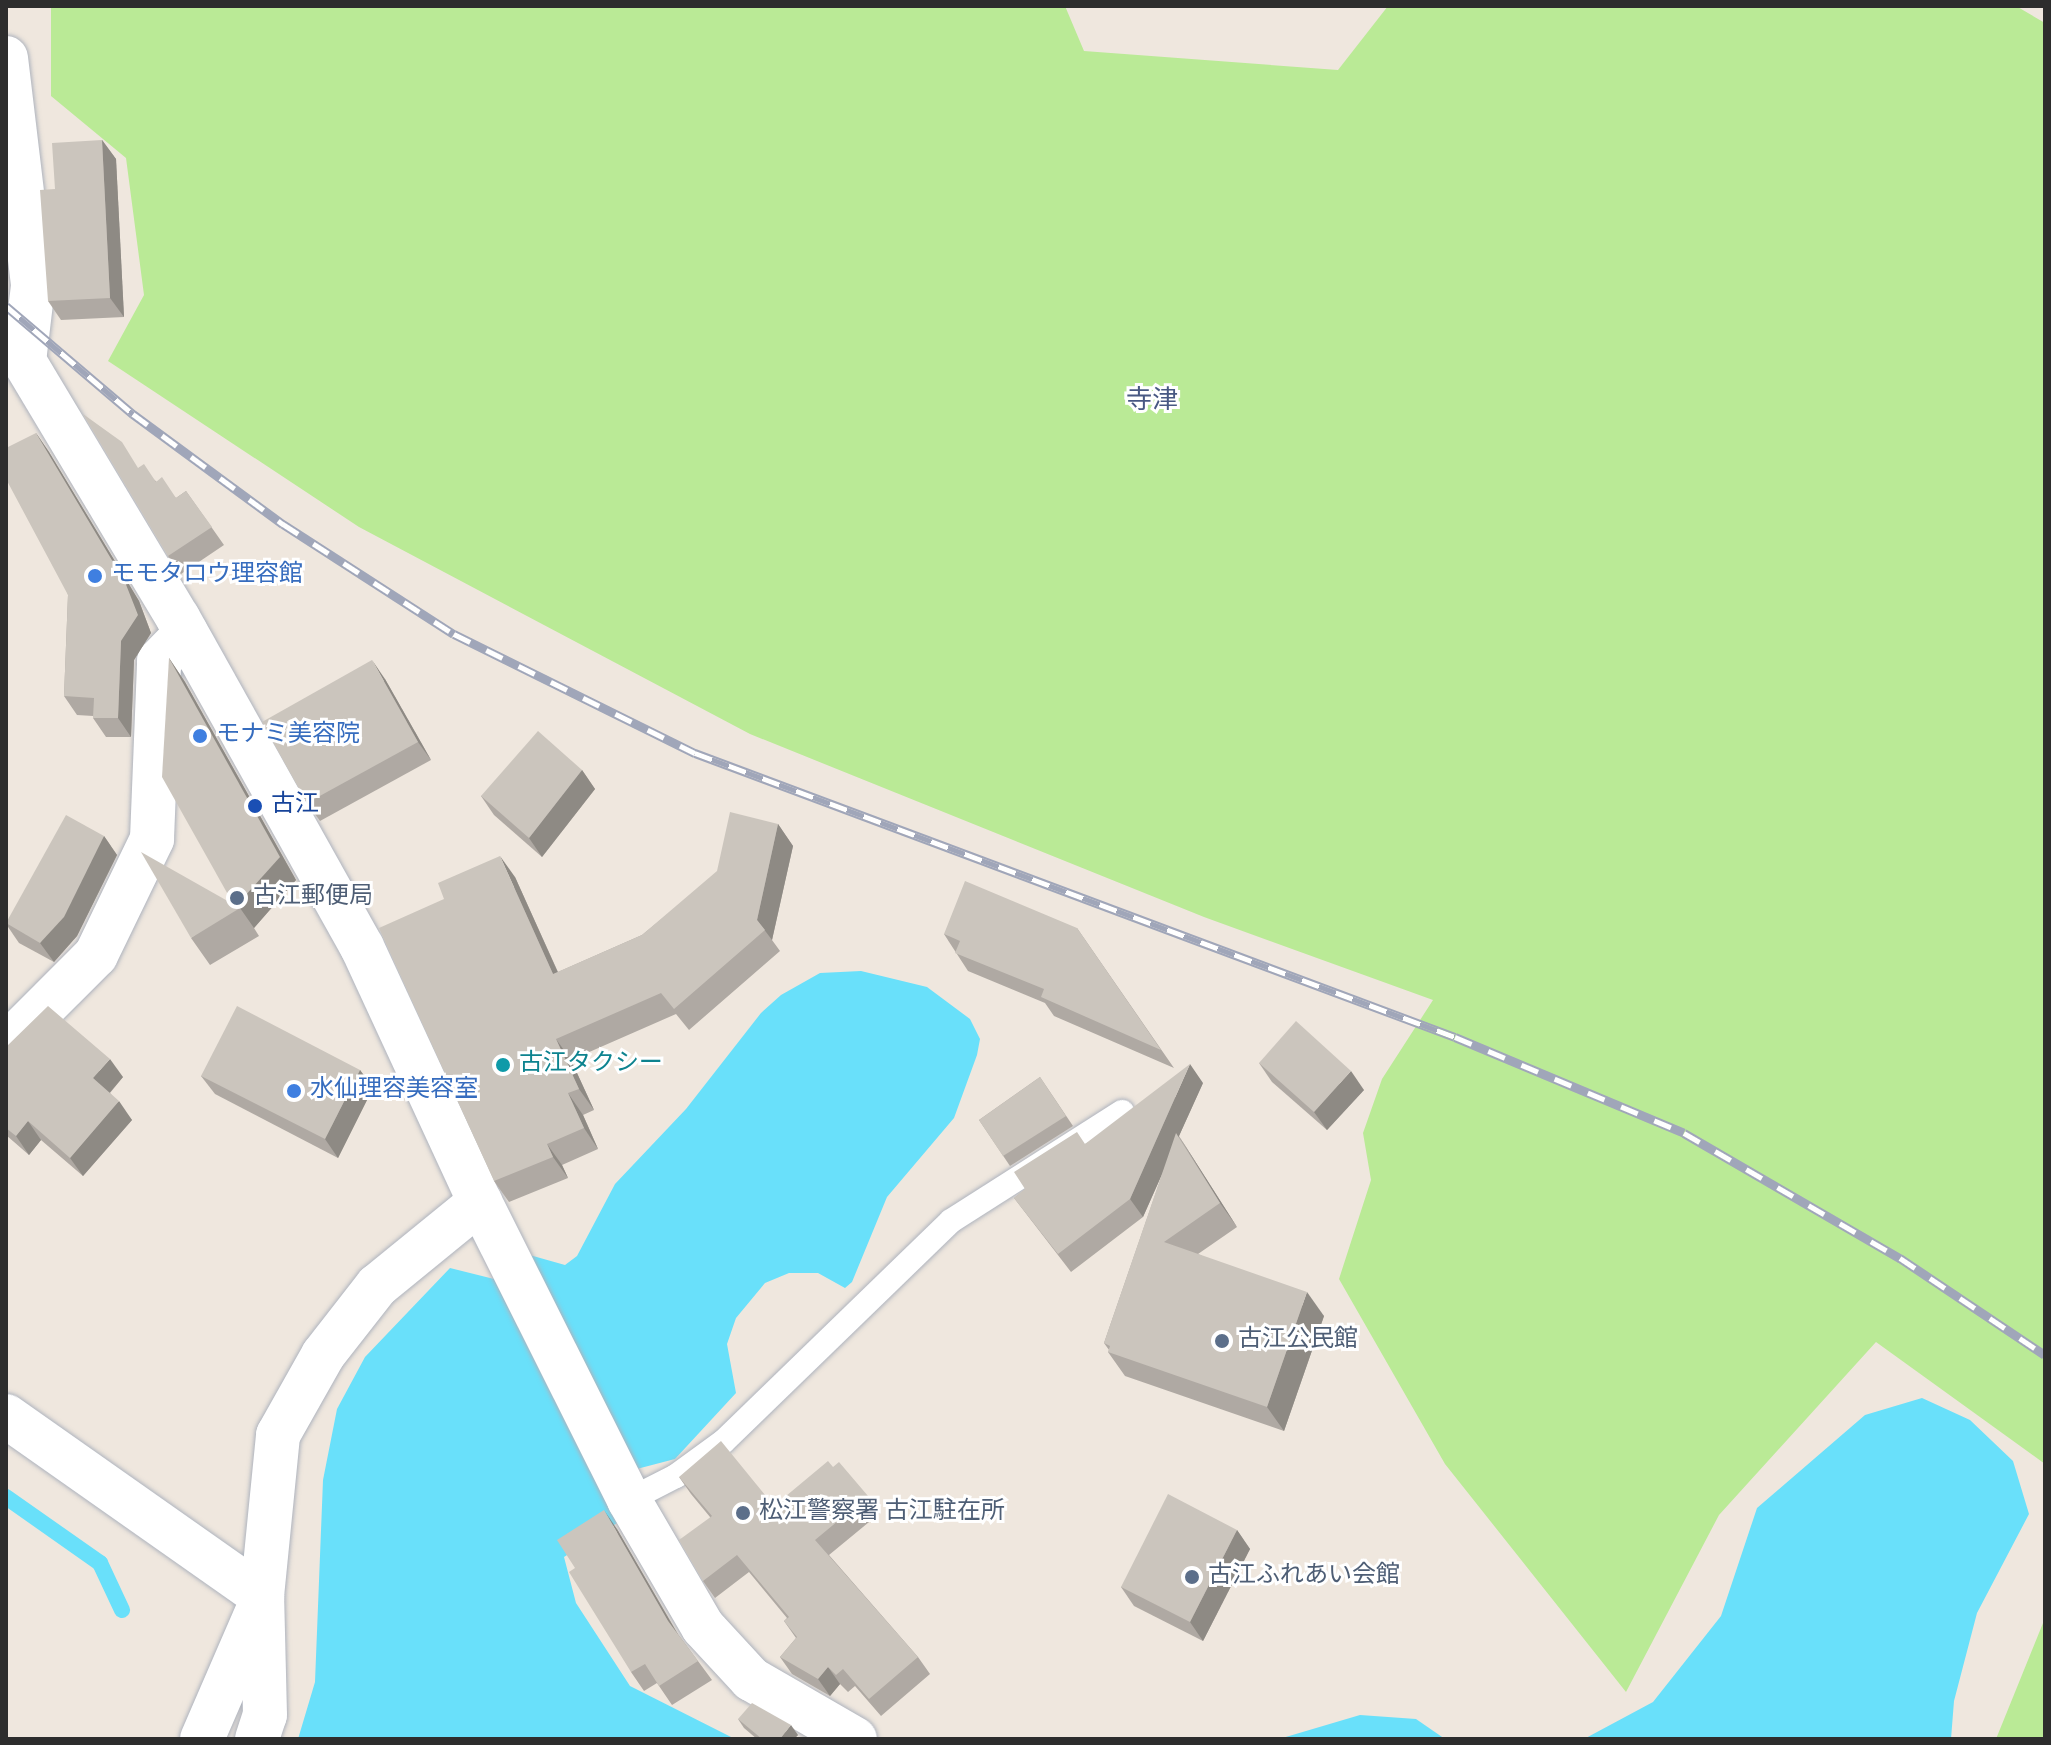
<!DOCTYPE html>
<html>
<head>
<meta charset="utf-8">
<style>
  body { margin:0 }
  #map { position:relative; width:2051px; height:1745px; overflow:hidden; background:#efe7de; font-family:Overpass,"Noto Sans JP",sans-serif }
  div>[style] { position:absolute }
  [style*='--x'] { left:calc(var(--x)*1px); top:calc(var(--y)*1px); width:calc(var(--w)*1px); rotate:calc(var(--a)*1deg) }
  .green>* { inset:0; background:#baea96 }
  .water>* { inset:0; background:#69e0fa }
  .stream>* { height:16px; margin:-8px; padding:0 8px; transform-origin:8px; border-radius:8px; background:#69e0fa }
  .roads { filter:drop-shadow(0 0 2px #aeb3bd) drop-shadow(0 0 2px #aeb3bd) }
  .lane>* { height:24px; margin:-12px; padding:0 12px; transform-origin:12px; border-radius:12px; background:#fff }
  .street>* { height:44px; margin:-22px; padding:0 22px; transform-origin:22px; border-radius:22px; background:#fff }
  .rail>* { height:9px; margin-top:-4.5px; transform-origin:0; background:repeating-linear-gradient(90deg,#fff 0 18px,#a0a6b9 0 36px); box-sizing:border-box; border-block:2px solid #a0a6b9 }
  .wall>* { inset:0; background:#afa9a3 }
  .shaded-wall>* { inset:0; background:#8e8a84 }
  .building>* { inset:0; background:#cbc5bd }
  .dots>* { width:22px; height:22px; translate:-50% -50%; box-sizing:border-box; border:4px solid #fff; border-radius:50% }
  span { translate:-50% -50%; white-space:nowrap; text-align:center; line-height:1.15; -webkit-text-stroke:6px #fff; paint-order:stroke }
  .shop-label { font-size:24px; color:#366cbe }
  .left { translate:0 -50%; text-align:left }
  .transit-label { font-size:24px; color:#164399 }
  .service-label { font-size:24px; color:#4e5e75 }
  .culture-label { font-size:24px; color:#0d838f }
  .neighbourhood-label { font-size:26px; color:#485883 }
  .frame { position:absolute; inset:0; border:8px solid #2d2d2d; pointer-events:none }
</style>
</head>
<body>
<div id="map">
  <div class="green">
    <div style="clip-path:polygon(51px 6px,1065px 6px,1084px 51px,1338px 70px,1388px 6px,2016px 6px,2045px 23px,2045px 1464px,1876px 1342px,1719px 1515px,1626px 1692px,1445px 1464px,1339px 1279px,1371px 1180px,1363px 1133px,1382px 1079px,1433px 1000px,1204px 917px,750px 734px,359px 527px,108px 361px,144px 295px,126px 158px,51px 96px)"></div>
    <div style="clip-path:polygon(2045px 1591px,2045px 1739px,1996px 1739px,2043px 1623px)"></div>
  </div>
  <div class="water">
    <div style="clip-path:polygon(861px 971px,927px 987px,970px 1019px,980px 1039px,977px 1055px,954px 1118px,887px 1197px,852px 1282px,845px 1288px,818px 1273px,789px 1273px,765px 1283px,736px 1318px,727px 1344px,736px 1393px,675px 1459px,629px 1471px,526px 1254px,565px 1265px,577px 1256px,615px 1184px,686px 1109px,761px 1013px,781px 995px,820px 973px)"></div>
    <div style="clip-path:polygon(450px 1268px,502px 1281px,617px 1523px,564px 1557px,576px 1603px,630px 1686px,735px 1739px,298px 1739px,315px 1682px,323px 1480px,337px 1409px,365px 1357px)"></div>
    <div style="clip-path:polygon(1922px 1398px,1970px 1420px,2013px 1461px,2029px 1514px,1977px 1613px,1954px 1701px,1951px 1739px,1584px 1739px,1653px 1702px,1721px 1616px,1757px 1508px,1865px 1415px)"></div>
    <div style="clip-path:polygon(1360px 1715px,1416px 1719px,1445px 1739px,1279px 1739px)"></div>
  </div>
  <div class="stream">
    <div style="--x:6;--y:1497;--w:115;--a:35.1"></div>
    <div style="--x:100;--y:1563;--w:52;--a:64.9"></div>
  </div>
  <div class="roads">
    <div class="lane">
      <div style="--x:629;--y:1500;--w:53;--a:-27.1"></div>
      <div style="--x:676;--y:1476;--w:59;--a:-36.1"></div>
      <div style="--x:724;--y:1441;--w:316;--a:-44.1"></div>
      <div style="--x:951;--y:1221;--w:203;--a:-32.5"></div>
    </div>
    <div class="street">
      <div style="--x:6;--y:58;--w:230;--a:83.2"></div>
      <div style="--x:33;--y:286;--w:76;--a:96.8"></div>
      <div style="--x:6;--y:349;--w:22;--a:34"></div>
      <div style="--x:24;--y:361;--w:300;--a:59.1"></div>
      <div style="--x:178;--y:618;--w:377;--a:60.8"></div>
      <div style="--x:362;--y:947;--w:281;--a:65.2"></div>
      <div style="--x:480;--y:1202;--w:333;--a:63.4"></div>
      <div style="--x:629;--y:1500;--w:147;--a:59.8"></div>
      <div style="--x:703;--y:1627;--w:71;--a:47.3"></div>
      <div style="--x:751;--y:1679;--w:120;--a:30"></div>
      <div style="--x:6;--y:1045;--w:127;--a:-45"></div>
      <div style="--x:96;--y:955;--w:129;--a:-64.2"></div>
      <div style="--x:152;--y:839;--w:178;--a:-87.7"></div>
      <div style="--x:159;--y:661;--w:39;--a:-46"></div>
      <div style="--x:6;--y:1416;--w:313;--a:35.1"></div>
      <div style="--x:202;--y:1739;--w:136;--a:-66.6"></div>
      <div style="--x:257;--y:1739;--w:25;--a:-72"></div>
      <div style="--x:265;--y:1715;--w:119;--a:-91.4"></div>
      <div style="--x:262;--y:1596;--w:162;--a:-84.3"></div>
      <div style="--x:278;--y:1435;--w:92;--a:-60.6"></div>
      <div style="--x:323;--y:1355;--w:88;--a:-52"></div>
      <div style="--x:377;--y:1286;--w:133;--a:-39.2"></div>
    </div>
  </div>
  <div class="rail">
    <div style="--x:6;--y:306;--w:167;--a:40.4"></div>
    <div style="--x:133;--y:414;--w:186;--a:36.3"></div>
    <div style="--x:283;--y:524;--w:203;--a:32.8"></div>
    <div style="--x:454;--y:634;--w:269;--a:26.3"></div>
    <div style="--x:695;--y:753;--w:811;--a:20.49"></div>
    <div style="--x:1455;--y:1037;--w:248;--a:22.7"></div>
    <div style="--x:1684;--y:1133;--w:250;--a:30.1"></div>
    <div style="--x:1900;--y:1258;--w:174;--a:33.8"></div>
  </div>
  <div class="wall">
    <div style="clip-path:polygon(102px 140px,116px 159px,124px 317px,61px 320px,48px 301px,55px 189px)"></div>
    <div style="clip-path:polygon(36px 433px,49px 452px,139px 601px,151px 633px,134px 660px,131px 737px,106px 737px,93px 718px,93px 716px,77px 715px,64px 696px,68px 595px)"></div>
    <div style="clip-path:polygon(139px 467px,176px 498px,186px 491px,224px 545px,181px 574px,168px 556px)"></div>
    <div style="clip-path:polygon(169px 658px,185px 682px,296px 880px,254px 928px,259px 936px,210px 965px,191px 938px,234px 905px)"></div>
    <div style="clip-path:polygon(385px 679px,431px 760px,320px 821px,307px 803px)"></div>
    <div style="clip-path:polygon(582px 770px,595px 789px,542px 857px,494px 815px,481px 796px)"></div>
    <div style="clip-path:polygon(778px 824px,793px 846px,772px 940px,780px 951px,689px 1030px,676px 1014px,571px 1060px,594px 1110px,583px 1115px,598px 1149px,562px 1165px,568px 1178px,509px 1202px,494px 1181px,515px 877px,558px 972px,642px 935px)"></div>
    <div style="clip-path:polygon(104px 836px,117px 855px,77px 936px,54px 962px,19px 943px,6px 924px)"></div>
    <div style="clip-path:polygon(1077px 928px,1174px 1068px,1054px 1016px,1045px 1003px,968px 971px,944px 934px)"></div>
    <div style="clip-path:polygon(6px 1047px,123px 1077px,110px 1093px,132px 1120px,83px 1176px,41px 1140px,29px 1155px,6px 1135px)"></div>
    <div style="clip-path:polygon(1259px 1063px,1364px 1090px,1327px 1130px,1272px 1082px)"></div>
    <div style="clip-path:polygon(360px 1070px,373px 1088px,338px 1158px,215px 1094px,201px 1076px)"></div>
    <div style="clip-path:polygon(1040px 1077px,1073px 1126px,1010px 1166px,979px 1120px)"></div>
    <div style="clip-path:polygon(1203px 1083px,1179px 1136px,1237px 1227px,1198px 1254px,1324px 1316px,1284px 1431px,1125px 1376px,1108px 1352px,1109px 1350px,1104px 1343px,1163px 1172px,1143px 1217px,1071px 1272px,1014px 1198px,1085px 1144px)"></div>
    <div style="clip-path:polygon(679px 1477px,774px 1506px,868px 1496px,880px 1513px,829px 1555px,918px 1657px,930px 1674px,881px 1716px,855px 1686px,848px 1692px,840px 1684px,830px 1696px,792px 1674px,780px 1657px,796px 1638px,784px 1621px,787px 1618px,749px 1572px,715px 1598px,703px 1581px,710px 1517px,691px 1494px)"></div>
    <div style="clip-path:polygon(617px 1529px,678px 1634px,712px 1680px,672px 1705px,657px 1683px,644px 1691px,631px 1672px)"></div>
    <div style="clip-path:polygon(1237px 1530px,1250px 1549px,1203px 1641px,1134px 1606px,1121px 1587px)"></div>
    <div style="clip-path:polygon(738px 1719px,798px 1735px,794px 1739px,757px 1739px,744px 1728px)"></div>
  </div>
  <div class="shaded-wall">
    <div style="clip-path:polygon(102px 140px,116px 159px,124px 317px,110px 298px)"></div>
    <div style="clip-path:polygon(36px 433px,49px 452px,139px 601px,151px 633px,134px 660px,131px 737px,118px 718px,121px 641px)"></div>
    <div style="clip-path:polygon(169px 658px,185px 682px,296px 880px,254px 928px,240px 908px,235px 907px)"></div>
    <div style="clip-path:polygon(372px 660px,385px 679px,431px 760px,418px 742px)"></div>
    <div style="clip-path:polygon(582px 770px,595px 789px,542px 857px,529px 838px)"></div>
    <div style="clip-path:polygon(778px 824px,793px 846px,772px 940px,757px 920px)"></div>
    <div style="clip-path:polygon(104px 836px,117px 855px,77px 936px,54px 962px,40px 943px)"></div>
    <div style="clip-path:polygon(500px 856px,515px 877px,568px 995px,553px 974px)"></div>
    <div style="clip-path:polygon(556px 1039px,571px 1060px,594px 1110px,579px 1089px)"></div>
    <div style="clip-path:polygon(110px 1059px,123px 1077px,106px 1097px,93px 1078px)"></div>
    <div style="clip-path:polygon(1190px 1064px,1203px 1083px,1179px 1136px,1237px 1227px,1220px 1203px,1179px 1136px,1143px 1217px,1130px 1199px)"></div>
    <div style="clip-path:polygon(360px 1070px,373px 1088px,338px 1158px,325px 1139px)"></div>
    <div style="clip-path:polygon(1351px 1071px,1364px 1090px,1327px 1130px,1314px 1112px)"></div>
    <div style="clip-path:polygon(568px 1093px,583px 1115px,598px 1149px,584px 1128px)"></div>
    <div style="clip-path:polygon(119px 1101px,132px 1120px,83px 1176px,70px 1158px)"></div>
    <div style="clip-path:polygon(28px 1121px,41px 1140px,29px 1155px,16px 1136px)"></div>
    <div style="clip-path:polygon(547px 1144px,562px 1165px,568px 1178px,553px 1157px)"></div>
    <div style="clip-path:polygon(1307px 1292px,1324px 1316px,1284px 1431px,1267px 1407px)"></div>
    <div style="clip-path:polygon(604px 1510px,617px 1529px,681px 1640px,668px 1621px)"></div>
    <div style="clip-path:polygon(1237px 1530px,1250px 1549px,1203px 1641px,1190px 1622px)"></div>
    <div style="clip-path:polygon(828px 1667px,840px 1684px,830px 1696px,818px 1679px)"></div>
    <div style="clip-path:polygon(791px 1725px,798px 1735px,794px 1739px,780px 1739px)"></div>
  </div>
  <div class="building">
    <div style="clip-path:polygon(102px 140px,110px 298px,48px 301px,40px 190px,55px 189px,52px 143px)"></div>
    <div style="clip-path:polygon(83px 414px,122px 442px,138px 468px,144px 464px,156px 482px,162px 477px,176px 498px,186px 491px,212px 527px,168px 556px)"></div>
    <div style="clip-path:polygon(36px 433px,125px 582px,138px 615px,121px 641px,118px 718px,93px 718px,94px 698px,64px 696px,68px 595px,6px 479px,6px 448px)"></div>
    <div style="clip-path:polygon(169px 658px,280px 857px,235px 907px,162px 777px)"></div>
    <div style="clip-path:polygon(372px 660px,418px 742px,307px 803px,262px 722px)"></div>
    <div style="clip-path:polygon(538px 731px,582px 770px,529px 838px,481px 796px)"></div>
    <div style="clip-path:polygon(730px 812px,778px 824px,757px 920px,765px 930px,674px 1009px,661px 993px,556px 1039px,579px 1089px,568px 1093px,584px 1128px,547px 1144px,553px 1157px,494px 1181px,379px 928px,444px 899px,438px 883px,500px 856px,553px 974px,642px 935px,717px 871px)"></div>
    <div style="clip-path:polygon(66px 815px,104px 836px,64px 917px,40px 943px,6px 923px)"></div>
    <div style="clip-path:polygon(141px 852px,240px 908px,191px 938px)"></div>
    <div style="clip-path:polygon(965px 881px,1077px 928px,1161px 1050px,1041px 997px,1044px 989px,955px 953px,960px 941px,944px 934px)"></div>
    <div style="clip-path:polygon(48px 1006px,110px 1059px,93px 1078px,119px 1101px,70px 1158px,28px 1121px,16px 1136px,6px 1128px,6px 1047px)"></div>
    <div style="clip-path:polygon(237px 1006px,360px 1070px,325px 1139px,201px 1076px)"></div>
    <div style="clip-path:polygon(1296px 1021px,1351px 1071px,1314px 1112px,1259px 1063px)"></div>
    <div style="clip-path:polygon(1190px 1064px,1130px 1199px,1058px 1254px,1014px 1198px,1025px 1189px,1014px 1172px,1077px 1132px,1085px 1144px)"></div>
    <div style="clip-path:polygon(1040px 1077px,1066px 1116px,1003px 1156px,979px 1120px)"></div>
    <div style="clip-path:polygon(1176px 1133px,1220px 1203px,1164px 1242px,1307px 1292px,1267px 1407px,1108px 1352px,1110px 1346px,1104px 1343px)"></div>
    <div style="clip-path:polygon(721px 1441px,774px 1506px,828px 1461px,833px 1467px,839px 1462px,868px 1496px,815px 1540px,918px 1657px,869px 1699px,843px 1669px,836px 1675px,828px 1667px,818px 1679px,780px 1657px,797px 1637px,784px 1621px,789px 1617px,737px 1555px,703px 1581px,679px 1540px,712px 1516px,679px 1477px)"></div>
    <div style="clip-path:polygon(1168px 1494px,1237px 1530px,1190px 1622px,1121px 1587px)"></div>
    <div style="clip-path:polygon(604px 1510px,668px 1621px,698px 1661px,659px 1686px,645px 1664px,631px 1672px,569px 1572px,575px 1568px,557px 1540px)"></div>
    <div style="clip-path:polygon(752px 1703px,791px 1725px,780px 1739px,762px 1739px,738px 1719px)"></div>
  </div>
  <div class="dots">
    <div style="left:95px;top:576px;background:#3f7fe0"></div>
    <div style="left:200px;top:736px;background:#3f7fe0"></div>
    <div style="left:255px;top:806px;background:#1a4fb4"></div>
    <div style="left:237px;top:898px;background:#5c6f8a"></div>
    <div style="left:503px;top:1065px;background:#0f9aa8"></div>
    <div style="left:294px;top:1091px;background:#3f7fe0"></div>
    <div style="left:1222px;top:1341px;background:#5c6f8a"></div>
    <div style="left:743px;top:1513px;background:#5c6f8a"></div>
    <div style="left:1192px;top:1577px;background:#5c6f8a"></div>
  </div>
  <div class="shop-label">
    <span class="left" style="left:111px;top:576px">モモタロウ理容館</span>
    <span class="left" style="left:216px;top:736px">モナミ美容院</span>
    <span class="left" style="left:310px;top:1091px">水仙理容美容室</span>
  </div>
  <div class="transit-label">
    <span class="left" style="left:271px;top:806px">古江</span>
  </div>
  <div class="service-label">
    <span class="left" style="left:253px;top:898px">古江郵便局</span>
    <span class="left" style="left:1238px;top:1341px">古江公民館</span>
    <span class="left" style="left:759px;top:1513px">松江警察署 古江駐在所</span>
    <span class="left" style="left:1208px;top:1577px">古江ふれあい会館</span>
  </div>
  <div class="culture-label">
    <span class="left" style="left:519px;top:1065px">古江タクシー</span>
  </div>
  <div class="neighbourhood-label">
    <span style="left:1152px;top:402px">寺津</span>
  </div>
  <div class="frame"></div>
</div>
</body>
</html>
